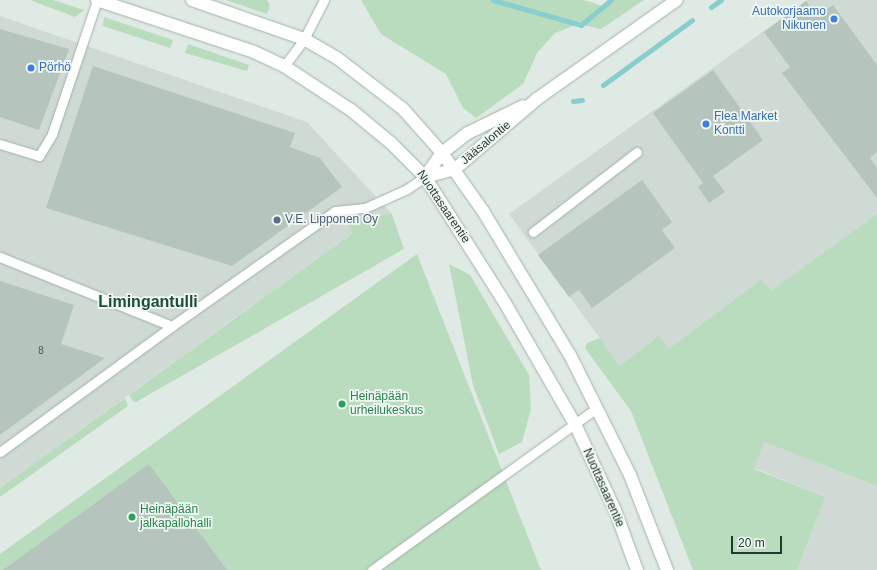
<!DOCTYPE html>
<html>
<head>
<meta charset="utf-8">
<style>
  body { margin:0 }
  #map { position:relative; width:877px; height:570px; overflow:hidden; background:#e0eae4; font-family:Helvetica,sans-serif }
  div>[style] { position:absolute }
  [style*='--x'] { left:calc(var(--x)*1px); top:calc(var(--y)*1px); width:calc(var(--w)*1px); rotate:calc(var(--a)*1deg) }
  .built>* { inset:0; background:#cedad3 }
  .green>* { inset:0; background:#b9dbbe }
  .stream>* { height:5px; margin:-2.5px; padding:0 2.5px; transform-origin:2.5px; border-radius:2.5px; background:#89cdce }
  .building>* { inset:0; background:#b5c5bd }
  .roads { filter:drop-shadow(0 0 1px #a3b2aa) drop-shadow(0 0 1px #a3b2aa) }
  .lane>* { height:9px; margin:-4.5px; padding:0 4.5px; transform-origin:4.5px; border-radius:4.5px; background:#fff }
  .secondary>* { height:12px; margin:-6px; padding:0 6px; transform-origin:6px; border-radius:6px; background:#fff }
  .dots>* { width:11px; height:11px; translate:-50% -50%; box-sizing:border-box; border:2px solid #f0f7f3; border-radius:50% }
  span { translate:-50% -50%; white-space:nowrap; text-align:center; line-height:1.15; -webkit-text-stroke:3.5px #f0f7f3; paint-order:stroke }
  .number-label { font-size:10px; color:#465d53 }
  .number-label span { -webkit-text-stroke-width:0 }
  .shop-label { font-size:12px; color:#366cbe }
  .right { translate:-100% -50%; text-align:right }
  .left { translate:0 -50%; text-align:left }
  .street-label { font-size:12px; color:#213a30 }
  .service-label { font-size:12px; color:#4e5e75 }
  .leisure-label { font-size:12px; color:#27864d }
  .district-label { font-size:16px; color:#1e4c3b; font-weight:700 }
  .scale { position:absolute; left:731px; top:536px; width:51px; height:18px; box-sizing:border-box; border:2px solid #213a30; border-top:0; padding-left:5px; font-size:12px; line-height:14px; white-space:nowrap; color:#213a30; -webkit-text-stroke:3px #f0f7f3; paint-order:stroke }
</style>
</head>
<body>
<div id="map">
  <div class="built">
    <div style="clip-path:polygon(807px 0,877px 0,877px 214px,637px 389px,509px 214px)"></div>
    <div style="clip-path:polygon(0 16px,307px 122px,392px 214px,352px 219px,349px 225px,354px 232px,0 488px)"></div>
    <div style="clip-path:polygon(764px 442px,877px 486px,877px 570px,797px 570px,825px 497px,754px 468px)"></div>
  </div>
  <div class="green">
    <div style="clip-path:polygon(30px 0,53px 0,84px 10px,75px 17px)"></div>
    <div style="clip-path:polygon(226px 0,267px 0,270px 5px,267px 14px)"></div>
    <div style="clip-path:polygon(361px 0,584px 0,605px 7px,612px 0,644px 0,601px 29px,578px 24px,555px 33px,537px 53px,523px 84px,476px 118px,463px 108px,446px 74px,381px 34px)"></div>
    <div style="clip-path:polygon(104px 17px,173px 40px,170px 48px,103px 26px)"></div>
    <div style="clip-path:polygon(188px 44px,249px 65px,247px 71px,185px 53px)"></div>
    <div style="clip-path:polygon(392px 214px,404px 249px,136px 402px,133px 401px,129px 395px,353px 233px,349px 225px,352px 219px)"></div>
    <div style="clip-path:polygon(877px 214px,877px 486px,764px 442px,754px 469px,825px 497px,797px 570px,693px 570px,631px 411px,585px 348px,587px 343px,600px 338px,620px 366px,659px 336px,669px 349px,761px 280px,771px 291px)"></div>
    <div style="clip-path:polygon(417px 254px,541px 570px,0 570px,0 554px)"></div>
    <div style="clip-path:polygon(449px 264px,470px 275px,529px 375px,531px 409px,522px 442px,499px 454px,473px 385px)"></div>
    <div style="clip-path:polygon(125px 398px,128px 406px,0 497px,0 488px)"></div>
  </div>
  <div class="stream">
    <div style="--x:493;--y:0;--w:91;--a:15.9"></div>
    <div style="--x:581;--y:25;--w:39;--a:-40"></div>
    <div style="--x:711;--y:7;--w:12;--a:-35"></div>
    <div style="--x:603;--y:85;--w:110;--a:-36.1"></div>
    <div style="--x:573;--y:101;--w:9;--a:-6"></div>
  </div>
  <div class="building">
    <div style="clip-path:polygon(806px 1px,817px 16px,833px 5px,877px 65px,877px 152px,870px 158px,877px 168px,877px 198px,782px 73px,790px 67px,764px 32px)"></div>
    <div style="clip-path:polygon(0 29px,69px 49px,39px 130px,0 117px)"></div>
    <div style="clip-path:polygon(93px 66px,295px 133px,290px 147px,320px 158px,342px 187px,232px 266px,46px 208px)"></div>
    <div style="clip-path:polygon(713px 70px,763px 140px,713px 176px,725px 192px,709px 203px,698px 187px,703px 183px,653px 113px)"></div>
    <div style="clip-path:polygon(642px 180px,672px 222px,662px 230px,675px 248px,592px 308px,579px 290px,569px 297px,538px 255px)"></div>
    <div style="clip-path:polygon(0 281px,74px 305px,61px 344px,105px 358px,0 435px)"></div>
    <div style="clip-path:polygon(149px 464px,227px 570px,3px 570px)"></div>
  </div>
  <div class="roads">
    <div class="lane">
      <div style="--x:284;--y:66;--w:34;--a:-53"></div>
      <div style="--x:304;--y:39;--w:44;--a:-62.9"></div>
      <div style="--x:0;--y:144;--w:41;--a:17.1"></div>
      <div style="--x:39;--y:156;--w:26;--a:-59"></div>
      <div style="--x:52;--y:134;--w:141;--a:-71.4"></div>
      <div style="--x:533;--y:232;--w:131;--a:-37.6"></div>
      <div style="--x:0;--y:257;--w:185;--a:21.9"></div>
      <div style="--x:172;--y:326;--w:199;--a:-35.2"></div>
      <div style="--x:335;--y:211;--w:30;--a:-6"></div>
      <div style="--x:365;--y:208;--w:46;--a:-24.3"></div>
      <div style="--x:407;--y:189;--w:22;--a:-34"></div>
      <div style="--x:0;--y:452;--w:213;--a:-36.2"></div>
      <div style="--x:372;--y:570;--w:277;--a:-35.8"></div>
    </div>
    <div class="secondary">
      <div style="--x:97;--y:0;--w:165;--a:18.3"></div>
      <div style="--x:254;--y:52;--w:33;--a:25"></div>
      <div style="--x:284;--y:66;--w:80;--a:33.3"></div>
      <div style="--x:351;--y:110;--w:52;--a:39.5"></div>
      <div style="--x:391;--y:143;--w:48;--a:45"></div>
      <div style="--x:425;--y:177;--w:149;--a:57.6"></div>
      <div style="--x:505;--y:303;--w:140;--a:60"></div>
      <div style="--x:575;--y:424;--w:95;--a:65.1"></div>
      <div style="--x:615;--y:510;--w:64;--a:69.9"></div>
      <div style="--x:192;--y:0;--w:119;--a:19.2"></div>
      <div style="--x:304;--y:39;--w:38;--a:30"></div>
      <div style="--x:337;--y:58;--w:83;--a:37.7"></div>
      <div style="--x:403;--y:109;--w:59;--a:48.4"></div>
      <div style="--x:442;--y:153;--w:71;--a:54.7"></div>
      <div style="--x:483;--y:211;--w:168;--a:58.9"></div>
      <div style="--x:570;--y:355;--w:134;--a:63.4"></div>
      <div style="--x:630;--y:475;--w:102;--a:68.7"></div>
      <div style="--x:425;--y:177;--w:31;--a:-15"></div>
      <div style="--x:455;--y:169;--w:108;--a:-40.5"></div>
      <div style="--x:537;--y:99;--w:171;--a:-35.3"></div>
      <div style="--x:425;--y:177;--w:29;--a:-55"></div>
      <div style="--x:442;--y:153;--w:33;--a:-38"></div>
      <div style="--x:468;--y:133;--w:61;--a:-26.1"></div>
    </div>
  </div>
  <div class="dots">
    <div style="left:834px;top:19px;background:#3f7fe0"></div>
    <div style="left:31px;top:68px;background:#3f7fe0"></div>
    <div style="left:706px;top:124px;background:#3f7fe0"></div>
    <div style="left:277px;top:220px;background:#5c6f8a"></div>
    <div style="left:342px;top:404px;background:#2e9e5b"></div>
    <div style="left:132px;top:517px;background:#2e9e5b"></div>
  </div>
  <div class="number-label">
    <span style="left:41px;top:351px">8</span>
  </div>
  <div class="shop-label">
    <span class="right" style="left:826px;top:19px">Autokorjaamo<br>Nikunen</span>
    <span class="left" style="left:39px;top:68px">Pörhö</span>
    <span class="left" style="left:714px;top:124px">Flea Market<br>Kontti</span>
  </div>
  <div class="street-label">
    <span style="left:486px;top:143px;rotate:-40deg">Jääsalontie</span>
    <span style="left:443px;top:207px;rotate:56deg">Nuottasaarentie</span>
    <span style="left:603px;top:488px;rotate:66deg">Nuottasaarentie</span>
  </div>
  <div class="service-label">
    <span class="left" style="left:285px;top:220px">V.E. Lipponen Oy</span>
  </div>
  <div class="leisure-label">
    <span class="left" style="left:350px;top:404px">Heinäpään<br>urheilukeskus</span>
    <span class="left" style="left:140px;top:517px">Heinäpään<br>jalkapallohalli</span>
  </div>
  <div class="district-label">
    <span style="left:148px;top:302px">Limingantulli</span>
  </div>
  <div class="scale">20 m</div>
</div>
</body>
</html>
